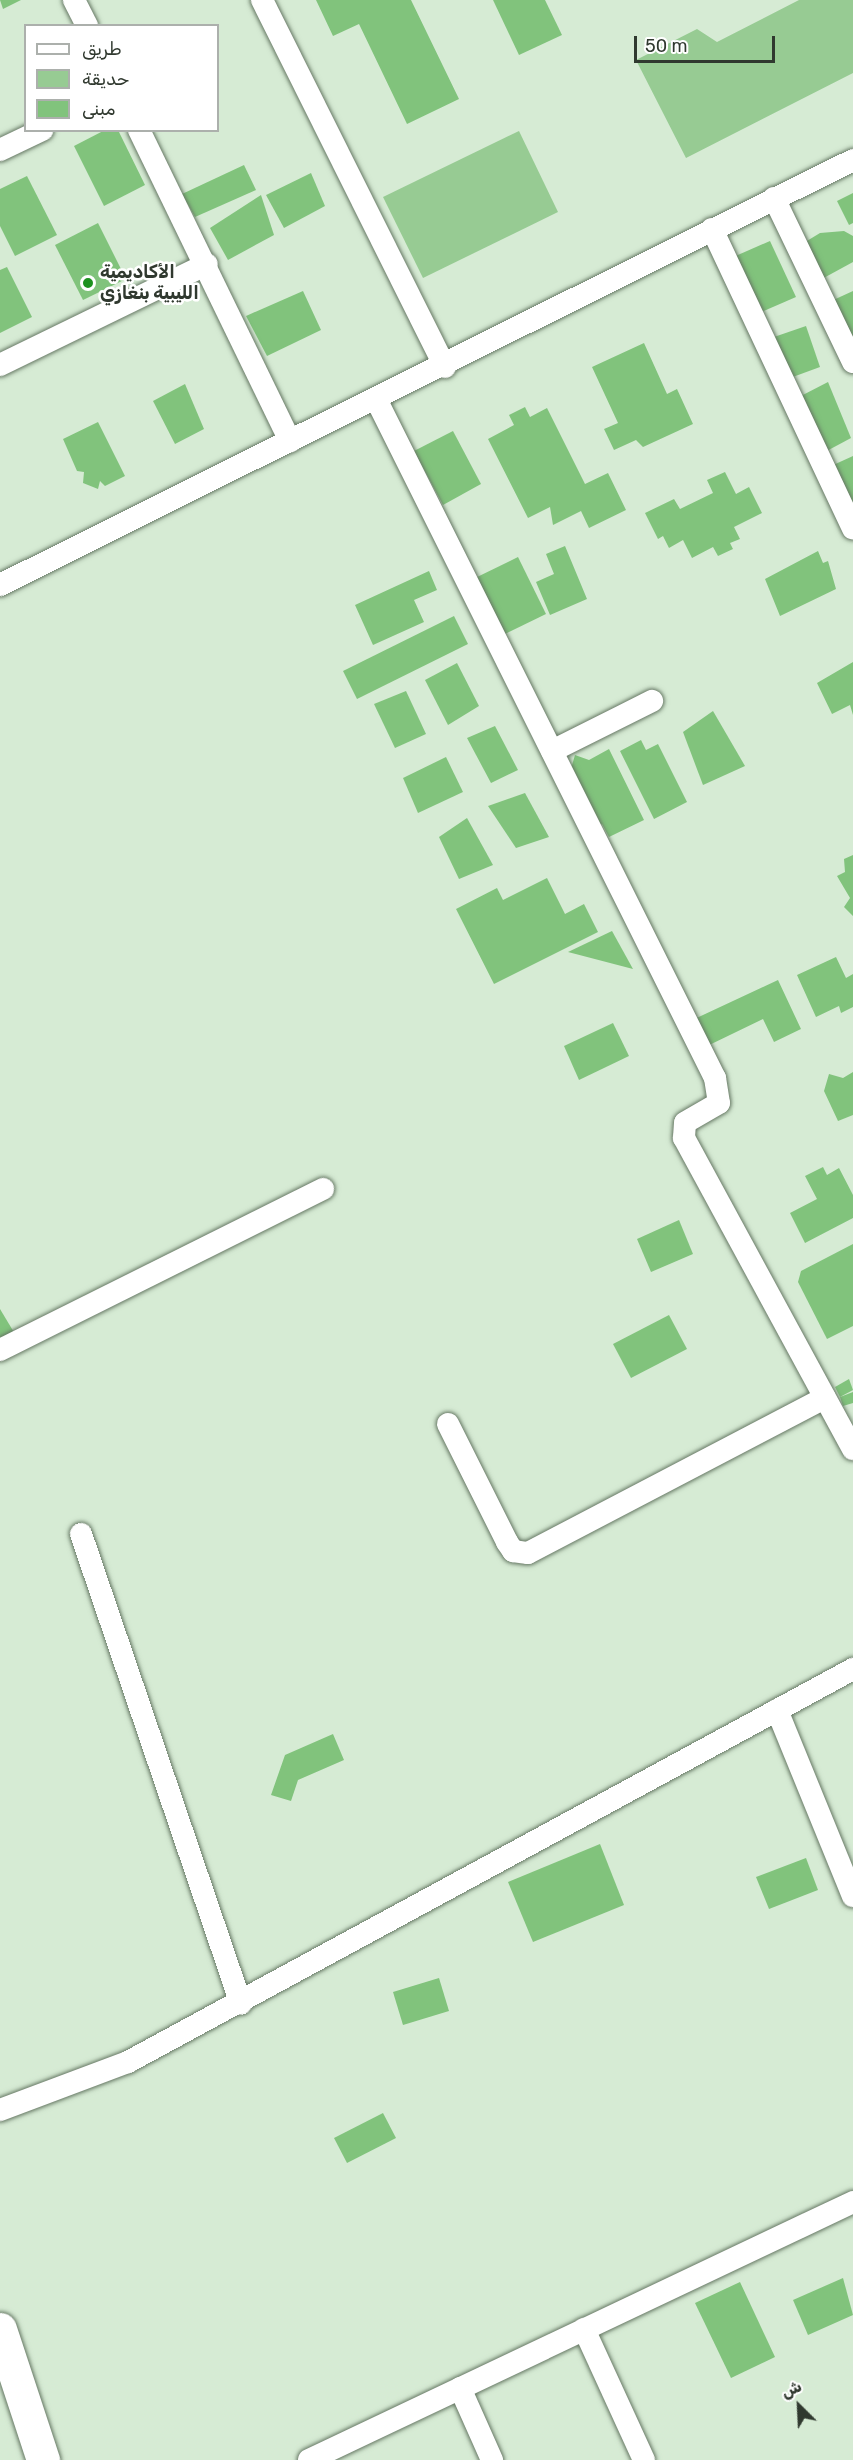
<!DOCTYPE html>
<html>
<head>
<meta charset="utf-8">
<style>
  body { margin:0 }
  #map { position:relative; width:853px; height:2460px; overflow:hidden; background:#d6ebd4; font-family:Rubik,"Noto Sans Arabic",sans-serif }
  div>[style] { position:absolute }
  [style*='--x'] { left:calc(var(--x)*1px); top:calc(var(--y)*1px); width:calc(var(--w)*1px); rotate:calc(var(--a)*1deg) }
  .green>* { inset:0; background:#97cb93 }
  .building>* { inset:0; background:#81c37c }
  .roads { filter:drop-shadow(0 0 2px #667864) drop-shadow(0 0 2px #667864) }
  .minor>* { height:22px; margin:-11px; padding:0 11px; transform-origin:11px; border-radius:11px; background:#fff }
  .highway>* { height:33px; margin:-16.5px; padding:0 16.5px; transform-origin:16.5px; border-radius:16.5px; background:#fff }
  .dots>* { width:16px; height:16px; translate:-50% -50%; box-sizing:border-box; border:3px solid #fff; border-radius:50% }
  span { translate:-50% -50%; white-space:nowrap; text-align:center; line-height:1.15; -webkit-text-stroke:5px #fff; paint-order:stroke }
  .poi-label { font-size:18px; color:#30392f; font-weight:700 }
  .left { translate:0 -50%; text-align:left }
  .legend { position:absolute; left:24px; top:24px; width:195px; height:108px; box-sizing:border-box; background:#fff; border:2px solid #acb0ac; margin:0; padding:8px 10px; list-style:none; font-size:18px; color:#30392f }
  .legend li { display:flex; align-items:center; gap:12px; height:30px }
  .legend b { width:30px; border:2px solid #acb0ac }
  .north { position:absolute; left:769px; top:2376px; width:60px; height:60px; -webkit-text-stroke:4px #fff; paint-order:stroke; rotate:336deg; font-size:16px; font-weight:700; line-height:24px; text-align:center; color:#30392f }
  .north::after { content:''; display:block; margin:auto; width:21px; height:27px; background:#30392f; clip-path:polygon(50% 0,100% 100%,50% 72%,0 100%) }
  .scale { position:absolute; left:634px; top:36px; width:141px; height:27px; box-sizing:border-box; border:3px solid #30392f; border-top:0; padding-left:8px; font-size:18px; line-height:21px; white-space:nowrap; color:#30392f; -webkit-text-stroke:4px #fff; paint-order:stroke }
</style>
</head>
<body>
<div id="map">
  <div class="green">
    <div style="clip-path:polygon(799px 0,853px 0,853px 73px,686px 158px,636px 60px,697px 29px,717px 42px)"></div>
    <div style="clip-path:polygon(519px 131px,558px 212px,423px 278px,383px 197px)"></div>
  </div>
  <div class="building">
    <div style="clip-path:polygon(0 0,21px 0,3px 9px)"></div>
    <div style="clip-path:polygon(316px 0,411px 0,459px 99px,407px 124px,359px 24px,333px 36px)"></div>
    <div style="clip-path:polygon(493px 0,545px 0,562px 35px,519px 55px)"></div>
    <div style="clip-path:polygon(105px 130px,118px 130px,145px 185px,104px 206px,74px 146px)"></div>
    <div style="clip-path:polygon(244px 165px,256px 190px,195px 217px,182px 194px)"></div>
    <div style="clip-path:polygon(311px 173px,325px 206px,284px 228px,266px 195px)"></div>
    <div style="clip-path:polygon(27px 176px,57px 235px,15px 256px,0 226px,0 189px)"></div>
    <div style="clip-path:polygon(853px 193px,853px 223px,849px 225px,837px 201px)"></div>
    <div style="clip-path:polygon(261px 195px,274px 235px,228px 260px,210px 228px)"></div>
    <div style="clip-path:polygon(98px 223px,126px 279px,83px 300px,55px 245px)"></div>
    <div style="clip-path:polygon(844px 231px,853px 236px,853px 262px,820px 280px,802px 244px,820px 233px)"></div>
    <div style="clip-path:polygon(770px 241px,796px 297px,757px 314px,731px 258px)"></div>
    <div style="clip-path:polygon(7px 267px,32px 317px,0 333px,0 270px)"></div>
    <div style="clip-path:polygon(303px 291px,321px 330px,267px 356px,246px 316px)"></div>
    <div style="clip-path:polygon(853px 291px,853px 343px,829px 302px)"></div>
    <div style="clip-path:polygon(806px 326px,820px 367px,790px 378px,774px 337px)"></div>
    <div style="clip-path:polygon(644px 343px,667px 394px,677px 389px,693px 424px,643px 447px,636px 440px,614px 450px,604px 429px,618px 423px,592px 367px)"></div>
    <div style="clip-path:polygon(828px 382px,851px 438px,823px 453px,797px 398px)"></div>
    <div style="clip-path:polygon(185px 384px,204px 429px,175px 444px,153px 401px)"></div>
    <div style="clip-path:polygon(525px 407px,530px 417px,547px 408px,585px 484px,608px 473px,626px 510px,589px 528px,581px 511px,553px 525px,550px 507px,528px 518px,488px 439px,514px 425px,509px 415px)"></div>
    <div style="clip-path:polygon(98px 422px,125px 476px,105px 486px,100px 481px,98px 489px,83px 483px,84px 472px,77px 471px,63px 439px)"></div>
    <div style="clip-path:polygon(453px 431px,481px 484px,443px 505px,414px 451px)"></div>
    <div style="clip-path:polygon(853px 456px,853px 512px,831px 466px)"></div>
    <div style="clip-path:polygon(725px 472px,736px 494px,749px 487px,762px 513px,734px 527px,740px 539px,730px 543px,733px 549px,718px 556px,713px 547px,692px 558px,683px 540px,669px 548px,663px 536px,658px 539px,645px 513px,674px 499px,680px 509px,713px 493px,707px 480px)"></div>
    <div style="clip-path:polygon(565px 546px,587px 599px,550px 615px,536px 582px,554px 574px,546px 554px)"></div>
    <div style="clip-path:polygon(818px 551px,823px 563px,828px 561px,836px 589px,780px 616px,765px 579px)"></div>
    <div style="clip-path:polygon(518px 557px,546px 614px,501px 636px,473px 579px)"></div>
    <div style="clip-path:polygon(429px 571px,437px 590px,414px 600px,424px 622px,373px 645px,355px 605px)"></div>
    <div style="clip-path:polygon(454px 616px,468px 644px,357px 699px,343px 671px)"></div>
    <div style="clip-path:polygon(853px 662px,853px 715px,850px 705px,832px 714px,817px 683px)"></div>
    <div style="clip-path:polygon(457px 663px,479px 706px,448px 725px,425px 680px)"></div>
    <div style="clip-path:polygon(406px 691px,426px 734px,395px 748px,374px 704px)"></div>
    <div style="clip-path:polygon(713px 711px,745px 766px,703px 785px,683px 732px)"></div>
    <div style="clip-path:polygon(495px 726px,518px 770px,491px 783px,467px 738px)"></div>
    <div style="clip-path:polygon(641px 740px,646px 750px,658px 744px,687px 802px,654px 819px,620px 751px)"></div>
    <div style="clip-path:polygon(609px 749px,644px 820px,609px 837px,602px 824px,597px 827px,570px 772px,575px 755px,589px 760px)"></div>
    <div style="clip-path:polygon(446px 757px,463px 792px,418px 813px,403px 778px)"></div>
    <div style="clip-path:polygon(525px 793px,549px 837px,516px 848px,488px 806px)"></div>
    <div style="clip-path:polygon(467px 818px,493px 865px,459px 879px,439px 837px)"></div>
    <div style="clip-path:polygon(853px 855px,853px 916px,844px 907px,850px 898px,837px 876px,845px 872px,844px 859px)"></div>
    <div style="clip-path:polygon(547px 878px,565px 914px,584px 904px,598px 932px,494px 984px,456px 909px,497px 888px,503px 900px)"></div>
    <div style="clip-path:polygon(612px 931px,633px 969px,568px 952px)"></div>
    <div style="clip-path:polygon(836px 957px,846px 978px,853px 974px,853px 1007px,841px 1013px,839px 1006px,816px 1017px,797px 975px)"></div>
    <div style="clip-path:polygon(778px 980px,801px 1029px,774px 1042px,763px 1019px,701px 1049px,688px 1022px)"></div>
    <div style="clip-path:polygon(613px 1023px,629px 1056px,579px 1080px,564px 1046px)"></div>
    <div style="clip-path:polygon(853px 1072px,853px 1115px,838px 1121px,824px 1091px,829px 1074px,843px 1078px)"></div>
    <div style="clip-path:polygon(823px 1167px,827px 1175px,839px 1168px,853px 1195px,853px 1218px,805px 1243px,790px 1213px,817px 1199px,805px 1176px)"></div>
    <div style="clip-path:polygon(679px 1220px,693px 1254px,651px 1272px,637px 1239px)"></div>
    <div style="clip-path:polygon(853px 1244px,853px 1326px,827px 1339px,798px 1282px,801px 1271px)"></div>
    <div style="clip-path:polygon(0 1309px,15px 1334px,0 1340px)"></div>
    <div style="clip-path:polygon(669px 1315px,687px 1349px,631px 1378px,613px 1344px)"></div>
    <div style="clip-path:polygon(849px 1379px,853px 1390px,840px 1397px,835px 1387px)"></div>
    <div style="clip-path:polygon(853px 1392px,853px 1403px,843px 1406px,840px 1397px)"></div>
    <div style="clip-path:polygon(333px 1734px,344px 1760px,298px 1780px,291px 1801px,271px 1795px,285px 1755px)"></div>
    <div style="clip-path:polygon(600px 1844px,624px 1905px,533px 1942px,508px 1882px)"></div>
    <div style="clip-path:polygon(806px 1858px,818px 1890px,769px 1909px,756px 1877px)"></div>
    <div style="clip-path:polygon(439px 1978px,449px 2011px,403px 2025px,393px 1992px)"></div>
    <div style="clip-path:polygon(383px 2113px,396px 2138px,347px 2163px,334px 2138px)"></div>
    <div style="clip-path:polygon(843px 2278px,853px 2315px,808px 2335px,793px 2300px)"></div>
    <div style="clip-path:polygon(740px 2282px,775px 2357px,731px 2378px,695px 2303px)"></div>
  </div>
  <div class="roads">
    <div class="minor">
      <div style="--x:74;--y:0;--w:29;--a:63"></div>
      <div style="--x:262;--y:0;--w:410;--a:63.5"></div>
      <div style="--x:139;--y:130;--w:346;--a:64.1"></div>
      <div style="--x:0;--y:150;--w:47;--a:-25.5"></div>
      <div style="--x:774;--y:198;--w:182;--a:64.3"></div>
      <div style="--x:712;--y:229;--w:331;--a:64.8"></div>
      <div style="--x:0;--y:365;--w:230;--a:-26"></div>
      <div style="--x:377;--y:401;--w:757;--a:63.47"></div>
      <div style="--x:715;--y:1078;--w:25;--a:81"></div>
      <div style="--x:719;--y:1103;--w:39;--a:150"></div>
      <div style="--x:685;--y:1123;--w:15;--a:94"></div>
      <div style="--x:684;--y:1138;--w:354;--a:61.5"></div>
      <div style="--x:0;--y:585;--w:953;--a:-26.48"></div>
      <div style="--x:552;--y:751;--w:112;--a:-26.6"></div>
      <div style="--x:0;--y:1350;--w:361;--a:-26.5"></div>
      <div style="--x:448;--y:1424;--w:132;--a:63.4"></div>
      <div style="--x:507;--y:1542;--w:11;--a:56"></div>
      <div style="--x:513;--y:1551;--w:15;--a:8"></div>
      <div style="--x:528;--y:1553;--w:335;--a:-27.6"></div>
      <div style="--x:81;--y:1534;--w:496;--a:71.2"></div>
      <div style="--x:777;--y:1710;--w:201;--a:67.8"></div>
      <div style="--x:0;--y:2110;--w:137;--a:-20.6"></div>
      <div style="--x:128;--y:2062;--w:825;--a:-28.46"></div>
      <div style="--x:584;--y:2329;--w:144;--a:65.4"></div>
      <div style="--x:460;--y:2388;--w:79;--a:66"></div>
      <div style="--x:309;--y:2460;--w:602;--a:-25.37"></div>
    </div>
    <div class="highway">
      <div style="--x:0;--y:2329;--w:138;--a:71.8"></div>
    </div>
  </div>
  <div class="dots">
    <div style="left:88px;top:283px;background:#1c911e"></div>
  </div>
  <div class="poi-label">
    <span class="left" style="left:100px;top:283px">الأكاديمية<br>الليبية بنغازي</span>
  </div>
  <ul class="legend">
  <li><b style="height:8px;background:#fff"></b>طريق</li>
  <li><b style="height:16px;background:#97cb93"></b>حديقة</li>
  <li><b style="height:16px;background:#81c37c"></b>مبنى</li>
  </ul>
  <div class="north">ش</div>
  <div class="scale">50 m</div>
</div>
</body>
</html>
